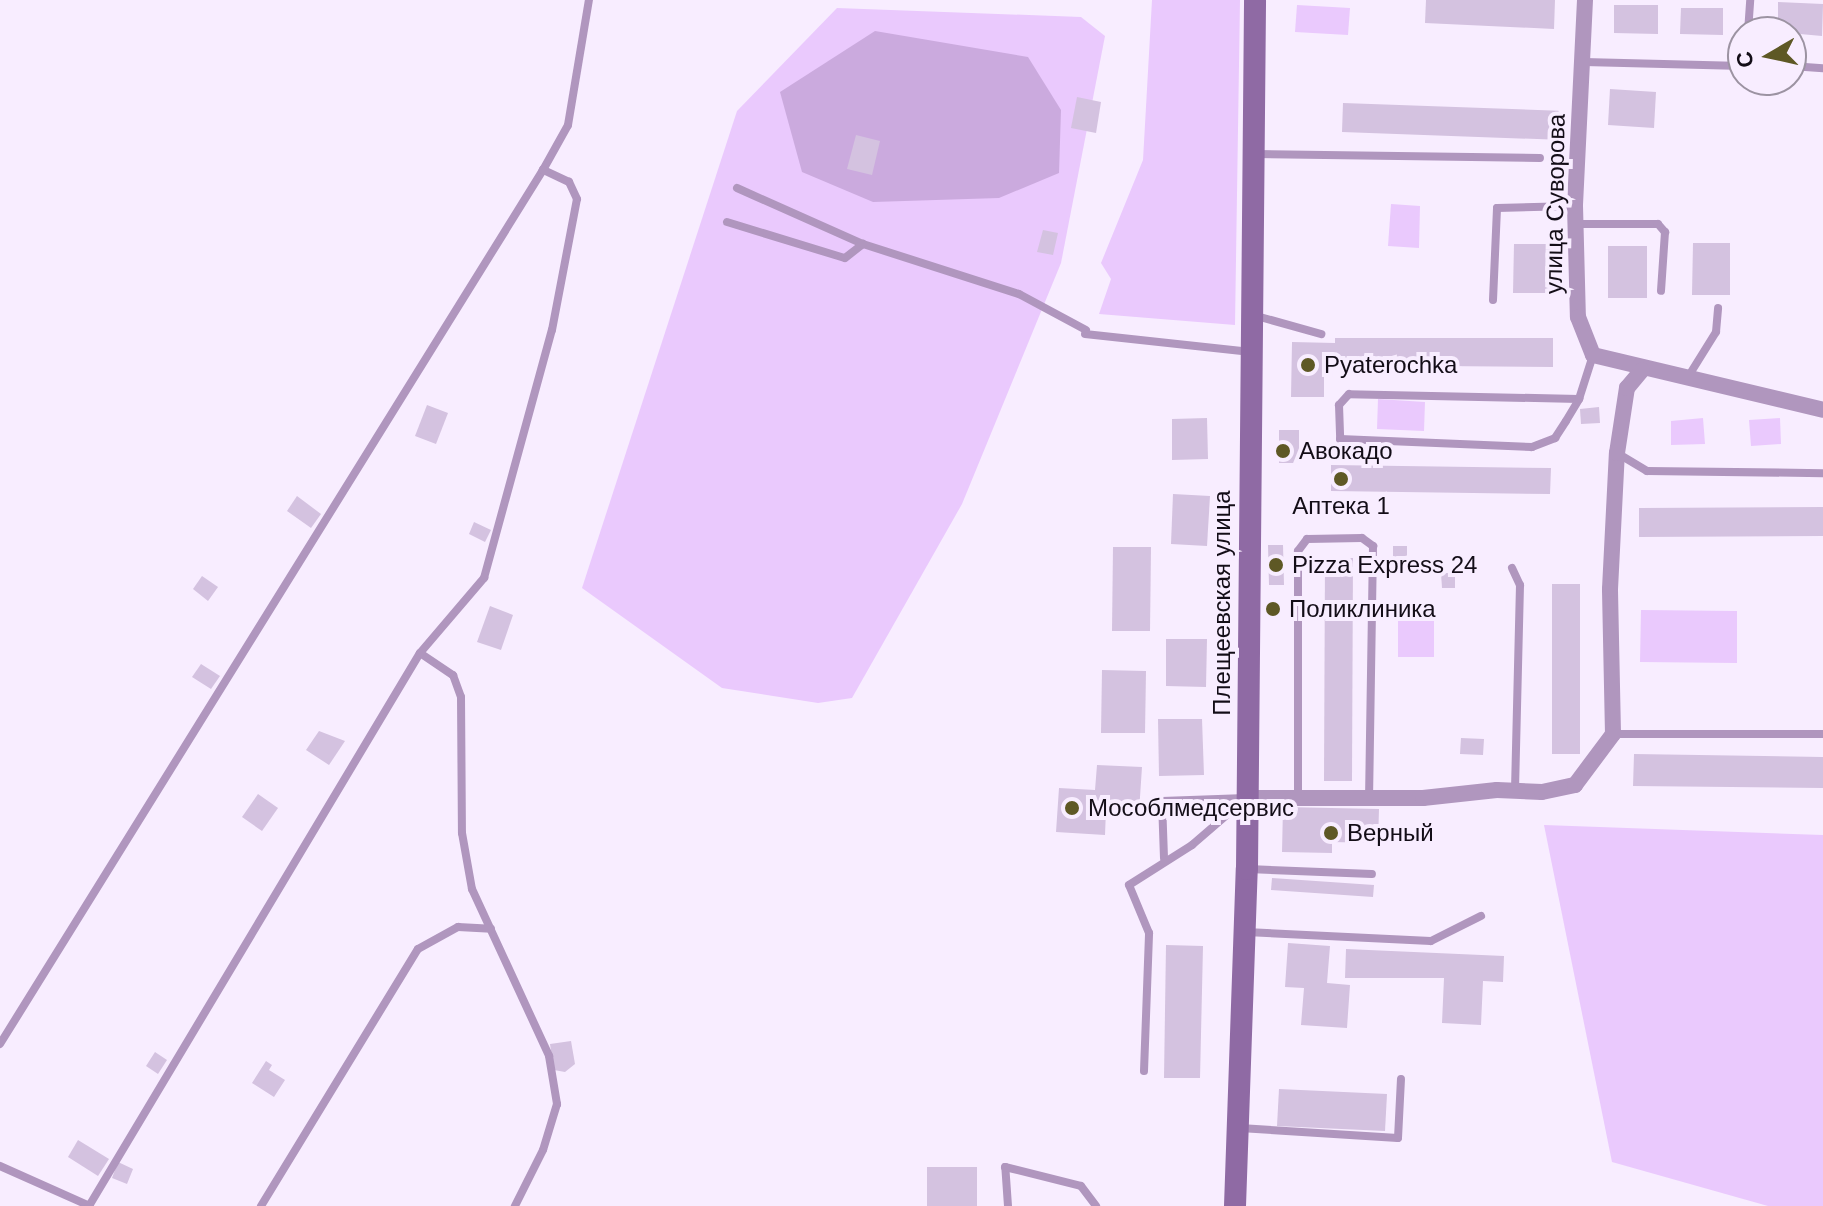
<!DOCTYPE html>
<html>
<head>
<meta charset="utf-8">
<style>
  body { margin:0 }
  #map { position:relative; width:1823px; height:1206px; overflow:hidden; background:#f8edff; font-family:Helvetica,sans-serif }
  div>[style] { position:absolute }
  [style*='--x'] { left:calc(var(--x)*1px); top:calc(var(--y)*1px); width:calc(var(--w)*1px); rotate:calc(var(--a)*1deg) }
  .green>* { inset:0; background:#eac9fd }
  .water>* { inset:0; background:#cbaade }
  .building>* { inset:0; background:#d4c2e0 }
  .lane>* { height:8px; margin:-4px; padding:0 4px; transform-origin:4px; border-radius:4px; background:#b096be }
  .street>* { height:16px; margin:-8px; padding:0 8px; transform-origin:8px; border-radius:8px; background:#b096be }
  .secondary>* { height:22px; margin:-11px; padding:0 11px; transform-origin:11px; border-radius:11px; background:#8f6aa4 }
  .dots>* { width:22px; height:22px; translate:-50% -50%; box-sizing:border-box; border:4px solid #f8edff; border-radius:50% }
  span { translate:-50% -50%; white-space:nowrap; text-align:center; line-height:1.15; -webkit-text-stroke:8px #f8edff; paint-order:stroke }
  .street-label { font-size:24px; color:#130d17 }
  .poi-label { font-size:24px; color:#130d17 }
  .left { translate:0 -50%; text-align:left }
  .north { position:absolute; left:1727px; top:16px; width:80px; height:80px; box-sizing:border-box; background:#f8edff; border:2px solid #9c93a2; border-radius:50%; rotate:261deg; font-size:22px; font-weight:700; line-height:32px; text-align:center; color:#130d17 }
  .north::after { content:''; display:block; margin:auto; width:28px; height:36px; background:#5e5825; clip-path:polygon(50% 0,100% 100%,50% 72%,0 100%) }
</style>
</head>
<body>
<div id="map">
  <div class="green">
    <div style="clip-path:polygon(1152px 0,1240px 0,1235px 325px,1099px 314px,1111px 279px,1101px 263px,1143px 160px)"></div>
    <div style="clip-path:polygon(1297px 5px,1350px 8px,1348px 35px,1295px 32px)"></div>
    <div style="clip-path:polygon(837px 8px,1081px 17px,1105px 36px,1061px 263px,962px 504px,852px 698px,818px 703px,722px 688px,582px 588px,737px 111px)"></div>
    <div style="clip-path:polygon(1391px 204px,1420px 206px,1419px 248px,1388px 246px)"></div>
    <div style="clip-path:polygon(1378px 399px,1425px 402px,1424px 431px,1377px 429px)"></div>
    <div style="clip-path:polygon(1703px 418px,1705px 444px,1671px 445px,1671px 421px)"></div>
    <div style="clip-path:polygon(1780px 418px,1781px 444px,1751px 446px,1749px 420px)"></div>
    <div style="clip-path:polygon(1641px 610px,1737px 611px,1737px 663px,1640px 662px)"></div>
    <div style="clip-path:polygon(1398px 621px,1434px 621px,1434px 657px,1398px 657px)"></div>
    <div style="clip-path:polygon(1544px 825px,1823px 835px,1823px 1206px,1768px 1206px,1612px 1162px)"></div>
  </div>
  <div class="water">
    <div style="clip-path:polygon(875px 31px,1028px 57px,1061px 110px,1059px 173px,999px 198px,873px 202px,802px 172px,780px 92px)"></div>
  </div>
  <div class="building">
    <div style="clip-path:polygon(1426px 0,1555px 0,1554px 29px,1425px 23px)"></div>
    <div style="clip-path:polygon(1778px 2px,1823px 4px,1822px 36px,1778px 32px)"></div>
    <div style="clip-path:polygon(1614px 5px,1658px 5px,1658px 34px,1614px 33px)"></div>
    <div style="clip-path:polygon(1681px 8px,1723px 8px,1723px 35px,1680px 34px)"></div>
    <div style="clip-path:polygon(1610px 89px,1656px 92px,1654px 128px,1608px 125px)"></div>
    <div style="clip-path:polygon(1077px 97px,1101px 102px,1096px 133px,1071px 128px)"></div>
    <div style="clip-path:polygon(1343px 103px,1565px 111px,1564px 140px,1342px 132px)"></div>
    <div style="clip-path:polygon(856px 135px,880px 141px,872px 175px,847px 169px)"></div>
    <div style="clip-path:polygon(1043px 230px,1058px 233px,1053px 255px,1037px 252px)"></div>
    <div style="clip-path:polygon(1693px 243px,1730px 243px,1730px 295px,1692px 295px)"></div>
    <div style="clip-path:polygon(1514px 244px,1550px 244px,1550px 293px,1513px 293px)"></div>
    <div style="clip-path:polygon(1608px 246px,1647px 246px,1647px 298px,1608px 298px)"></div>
    <div style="clip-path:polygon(1335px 338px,1553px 338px,1553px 367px,1324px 365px,1324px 397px,1291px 397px,1292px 342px,1335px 343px)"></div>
    <div style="clip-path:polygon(427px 405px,448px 413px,436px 444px,415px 436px)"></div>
    <div style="clip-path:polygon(1599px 407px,1600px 423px,1581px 424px,1580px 409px)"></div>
    <div style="clip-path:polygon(1207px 418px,1208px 459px,1172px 460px,1172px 419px)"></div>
    <div style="clip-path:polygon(1279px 430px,1299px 430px,1299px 463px,1279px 463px)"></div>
    <div style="clip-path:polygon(1331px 465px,1551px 468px,1550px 494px,1331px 491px)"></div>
    <div style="clip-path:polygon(1173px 494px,1210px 496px,1207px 546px,1171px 544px)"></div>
    <div style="clip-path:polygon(297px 496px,321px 514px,311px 528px,287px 511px)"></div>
    <div style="clip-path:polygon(1823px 507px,1823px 536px,1639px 537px,1639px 508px)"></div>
    <div style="clip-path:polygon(474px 522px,491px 530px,485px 542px,469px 534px)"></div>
    <div style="clip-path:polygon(1268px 545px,1283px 545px,1284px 585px,1269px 585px)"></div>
    <div style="clip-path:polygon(1393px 546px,1407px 546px,1407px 574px,1393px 574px)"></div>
    <div style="clip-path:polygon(1113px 547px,1151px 547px,1150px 631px,1112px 631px)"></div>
    <div style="clip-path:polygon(1325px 558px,1353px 558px,1352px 781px,1324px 781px)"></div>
    <div style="clip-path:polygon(1441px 573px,1455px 573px,1455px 588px,1442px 588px)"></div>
    <div style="clip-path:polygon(202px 576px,218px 587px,208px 601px,193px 589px)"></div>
    <div style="clip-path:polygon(1552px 584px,1580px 584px,1580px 754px,1552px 754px)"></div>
    <div style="clip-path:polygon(490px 606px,513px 615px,501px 650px,477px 642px)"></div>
    <div style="clip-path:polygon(1166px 639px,1207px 639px,1206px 687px,1166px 686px)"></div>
    <div style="clip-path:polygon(201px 664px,220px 676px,211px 689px,192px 677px)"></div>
    <div style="clip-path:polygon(1102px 670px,1146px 671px,1145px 733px,1101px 733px)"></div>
    <div style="clip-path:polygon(1158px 719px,1202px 719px,1204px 775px,1159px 776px)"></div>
    <div style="clip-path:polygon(319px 731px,345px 741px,329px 765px,306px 750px)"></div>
    <div style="clip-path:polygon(1461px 738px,1484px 739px,1483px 755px,1460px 754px)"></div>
    <div style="clip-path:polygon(1634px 754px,1823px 757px,1823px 788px,1633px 786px)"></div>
    <div style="clip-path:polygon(1097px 765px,1142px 767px,1139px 812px,1106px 810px,1105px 835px,1056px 832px,1059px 788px,1095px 790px)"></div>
    <div style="clip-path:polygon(258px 794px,278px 808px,262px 831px,242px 817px)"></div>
    <div style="clip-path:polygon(1283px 807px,1379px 809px,1378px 843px,1332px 842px,1332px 853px,1282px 852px)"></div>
    <div style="clip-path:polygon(1272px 878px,1374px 885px,1373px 897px,1271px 890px)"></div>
    <div style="clip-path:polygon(1288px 943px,1330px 946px,1327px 983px,1350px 985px,1347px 1028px,1301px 1025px,1304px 988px,1285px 987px)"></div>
    <div style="clip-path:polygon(1166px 945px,1203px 946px,1200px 1078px,1164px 1078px)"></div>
    <div style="clip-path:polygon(1346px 949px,1504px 956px,1503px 982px,1483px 981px,1481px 1025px,1442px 1023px,1444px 978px,1345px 978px)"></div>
    <div style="clip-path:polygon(571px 1041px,575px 1064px,565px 1072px,554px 1070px,550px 1044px)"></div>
    <div style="clip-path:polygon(155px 1052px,167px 1060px,158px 1074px,146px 1066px)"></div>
    <div style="clip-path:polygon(266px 1061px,272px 1065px,269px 1070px,285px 1080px,274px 1097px,252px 1083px)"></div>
    <div style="clip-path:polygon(1279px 1089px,1387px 1094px,1385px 1131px,1277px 1126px)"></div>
    <div style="clip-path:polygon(78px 1140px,109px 1159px,98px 1176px,68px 1157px)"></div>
    <div style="clip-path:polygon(118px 1162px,133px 1169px,127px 1184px,112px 1178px)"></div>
    <div style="clip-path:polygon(927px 1167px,977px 1167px,977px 1206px,927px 1206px)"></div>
  </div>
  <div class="lane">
    <div style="--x:1748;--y:32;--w:32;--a:-86"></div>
    <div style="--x:1584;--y:62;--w:159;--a:1.4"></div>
    <div style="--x:1791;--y:66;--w:32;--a:4"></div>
    <div style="--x:1256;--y:154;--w:284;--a:0.8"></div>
    <div style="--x:737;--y:188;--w:138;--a:24"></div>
    <div style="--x:863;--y:244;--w:164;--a:17.8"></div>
    <div style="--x:1019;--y:294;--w:76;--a:28.2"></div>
    <div style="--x:727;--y:222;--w:123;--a:17"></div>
    <div style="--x:845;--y:258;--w:23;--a:-38"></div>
    <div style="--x:1576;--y:224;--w:82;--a:0"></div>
    <div style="--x:1658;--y:224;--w:11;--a:49"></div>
    <div style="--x:1665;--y:232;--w:59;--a:93.9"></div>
    <div style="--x:1493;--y:300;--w:92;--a:-87.5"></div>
    <div style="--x:1497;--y:208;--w:77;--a:-1.5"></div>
    <div style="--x:1253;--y:315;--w:71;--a:15.6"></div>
    <div style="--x:1085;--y:334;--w:167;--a:6.2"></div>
    <div style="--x:1688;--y:377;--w:53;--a:-58.1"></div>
    <div style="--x:1716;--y:332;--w:24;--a:-85"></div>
    <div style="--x:1579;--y:399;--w:230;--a:-178.8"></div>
    <div style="--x:1349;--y:394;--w:15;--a:132"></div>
    <div style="--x:1339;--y:405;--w:34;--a:88"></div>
    <div style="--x:1340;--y:439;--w:192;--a:2.4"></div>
    <div style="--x:1532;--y:447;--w:25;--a:-21"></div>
    <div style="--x:1555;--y:438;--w:20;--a:-57"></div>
    <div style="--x:1566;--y:421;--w:26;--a:-59"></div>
    <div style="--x:1579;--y:399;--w:46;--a:-72.3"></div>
    <div style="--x:1617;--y:453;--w:35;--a:31"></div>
    <div style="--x:1647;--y:471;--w:176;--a:0.7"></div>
    <div style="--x:1512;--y:568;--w:19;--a:65"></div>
    <div style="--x:1520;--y:585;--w:205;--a:91.4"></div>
    <div style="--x:420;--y:653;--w:40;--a:34"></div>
    <div style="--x:453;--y:675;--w:23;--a:70"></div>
    <div style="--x:461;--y:697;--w:136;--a:89.6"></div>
    <div style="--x:462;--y:833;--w:57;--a:79.9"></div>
    <div style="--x:472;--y:889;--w:184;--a:65.2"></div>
    <div style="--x:549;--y:1056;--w:49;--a:80.5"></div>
    <div style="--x:557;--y:1104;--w:48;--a:106.9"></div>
    <div style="--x:543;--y:1150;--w:63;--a:116.6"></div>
    <div style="--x:1613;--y:734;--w:210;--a:0"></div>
    <div style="--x:1298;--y:797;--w:246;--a:-90"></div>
    <div style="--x:1298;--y:551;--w:15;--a:-53"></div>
    <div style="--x:1307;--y:539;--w:55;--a:-1"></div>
    <div style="--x:1362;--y:538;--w:14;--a:36"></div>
    <div style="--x:1373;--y:546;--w:252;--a:90.9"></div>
    <div style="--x:1164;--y:858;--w:57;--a:-92"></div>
    <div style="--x:1162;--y:801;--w:84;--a:-2"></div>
    <div style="--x:1248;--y:869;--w:124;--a:2.3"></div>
    <div style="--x:1246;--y:932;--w:185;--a:2.8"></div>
    <div style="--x:1431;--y:941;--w:56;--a:-26.6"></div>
    <div style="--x:0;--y:1044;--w:1029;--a:-58.15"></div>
    <div style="--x:543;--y:170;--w:51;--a:-60.9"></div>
    <div style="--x:568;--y:125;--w:127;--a:-80.5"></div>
    <div style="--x:1144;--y:1071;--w:138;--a:-87.9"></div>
    <div style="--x:1149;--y:933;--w:52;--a:-112.6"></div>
    <div style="--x:1129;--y:885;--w:75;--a:-32.4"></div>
    <div style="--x:1192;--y:845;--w:67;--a:-40.8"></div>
    <div style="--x:1240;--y:1128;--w:158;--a:3.6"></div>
    <div style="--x:1398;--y:1138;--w:59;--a:-87.1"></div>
    <div style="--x:0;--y:1166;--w:98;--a:24"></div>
    <div style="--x:89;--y:1206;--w:644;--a:-59.1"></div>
    <div style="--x:420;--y:653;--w:99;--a:-49.5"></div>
    <div style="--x:484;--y:578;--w:257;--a:-74.7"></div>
    <div style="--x:552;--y:330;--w:133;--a:-79.2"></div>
    <div style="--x:577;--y:199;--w:19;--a:-115"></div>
    <div style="--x:569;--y:182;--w:29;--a:-155"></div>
    <div style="--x:261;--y:1206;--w:301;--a:-58.6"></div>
    <div style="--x:418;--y:949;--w:46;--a:-28.8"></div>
    <div style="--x:458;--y:927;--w:33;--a:3"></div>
    <div style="--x:1008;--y:1206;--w:39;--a:-94"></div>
    <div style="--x:1005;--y:1167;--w:78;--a:14"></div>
    <div style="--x:1081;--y:1186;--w:25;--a:53"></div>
  </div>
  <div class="street">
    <div style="--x:1585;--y:0;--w:206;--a:92.8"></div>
    <div style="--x:1575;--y:206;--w:111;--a:88.5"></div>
    <div style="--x:1578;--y:317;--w:41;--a:68.5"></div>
    <div style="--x:1593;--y:355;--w:236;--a:13.4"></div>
    <div style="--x:1247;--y:798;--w:176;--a:0"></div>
    <div style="--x:1423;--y:798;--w:74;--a:-6.2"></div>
    <div style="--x:1497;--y:790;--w:45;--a:2.5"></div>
    <div style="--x:1542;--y:792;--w:34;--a:-12"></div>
    <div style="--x:1575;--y:785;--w:64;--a:-53.3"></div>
    <div style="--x:1613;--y:734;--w:145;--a:-91.2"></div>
    <div style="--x:1610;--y:589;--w:136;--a:-87.1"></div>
    <div style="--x:1617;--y:453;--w:66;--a:-81.3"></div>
    <div style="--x:1627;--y:388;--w:23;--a:-50"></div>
  </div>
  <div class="secondary">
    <div style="--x:1235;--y:1206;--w:337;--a:-88"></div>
    <div style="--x:1247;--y:869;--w:869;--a:-89.47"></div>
  </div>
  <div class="dots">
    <div style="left:1308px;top:365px;background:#5e5825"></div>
    <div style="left:1283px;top:451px;background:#5e5825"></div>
    <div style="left:1341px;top:479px;background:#5e5825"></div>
    <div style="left:1276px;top:565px;background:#5e5825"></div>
    <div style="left:1273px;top:609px;background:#5e5825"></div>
    <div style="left:1072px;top:808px;background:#5e5825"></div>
    <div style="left:1331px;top:833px;background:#5e5825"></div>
  </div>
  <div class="street-label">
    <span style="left:1555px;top:204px;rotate:-89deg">улица Суворова</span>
    <span style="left:1222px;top:603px;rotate:-90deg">Плещеевская улица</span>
  </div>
  <div class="poi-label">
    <span class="left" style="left:1324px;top:365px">Pyaterochka</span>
    <span class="left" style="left:1299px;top:451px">Авокадо</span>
    <span style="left:1341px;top:506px">Аптека 1</span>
    <span class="left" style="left:1292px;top:565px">Pizza Express 24</span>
    <span class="left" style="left:1289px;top:609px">Поликлиника</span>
    <span class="left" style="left:1088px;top:808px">Мособлмедсервис</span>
    <span class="left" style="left:1347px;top:833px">Верный</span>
  </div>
  <div class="north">С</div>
</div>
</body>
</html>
